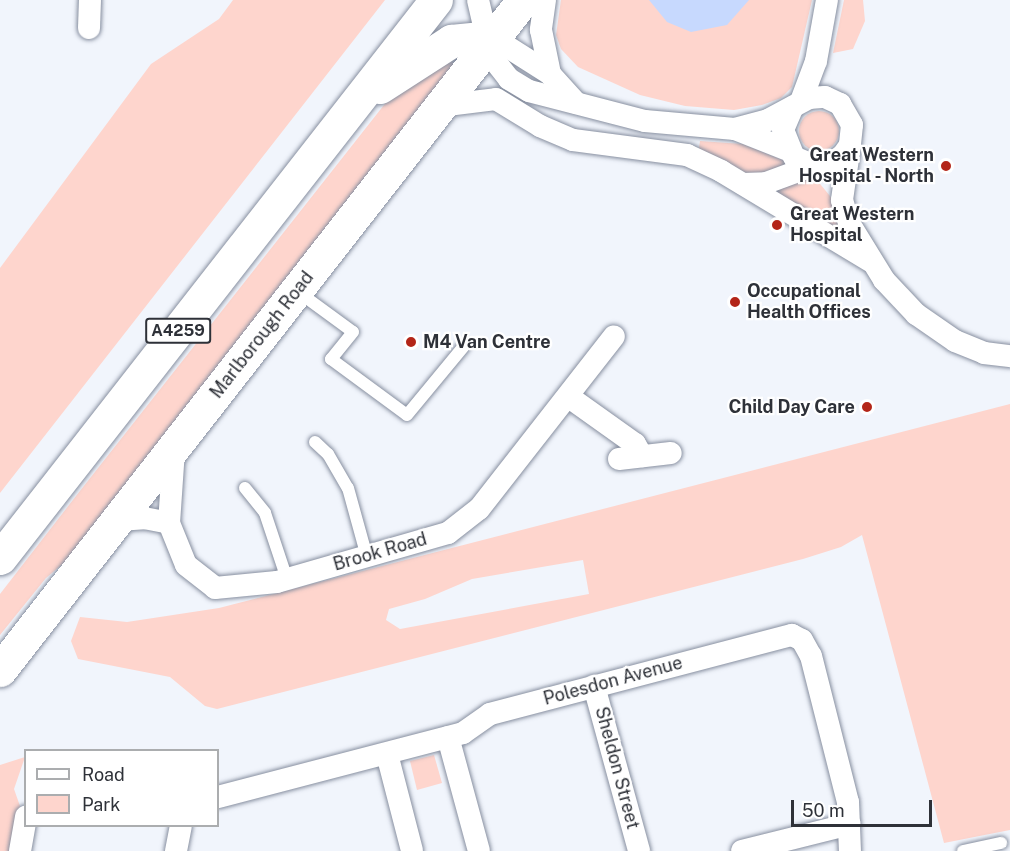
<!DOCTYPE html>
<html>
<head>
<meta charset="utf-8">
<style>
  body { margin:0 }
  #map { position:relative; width:1010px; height:851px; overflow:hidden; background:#f1f5fc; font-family:"Public Sans",sans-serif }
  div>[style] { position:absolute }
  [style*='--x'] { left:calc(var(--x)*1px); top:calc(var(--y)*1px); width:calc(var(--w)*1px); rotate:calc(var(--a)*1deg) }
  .green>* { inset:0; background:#fed5cd }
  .round { border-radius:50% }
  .water>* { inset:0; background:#c7d9fe }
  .roads { filter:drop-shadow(0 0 2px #878fa0) drop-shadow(0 0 2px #878fa0) }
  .lane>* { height:12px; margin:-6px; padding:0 6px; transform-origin:6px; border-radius:6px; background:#fff }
  .street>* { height:22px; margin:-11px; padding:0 11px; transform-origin:11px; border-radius:11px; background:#fff }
  .primary>* { height:33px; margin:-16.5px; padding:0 16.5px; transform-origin:16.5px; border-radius:16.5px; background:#fff }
  .dots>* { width:16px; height:16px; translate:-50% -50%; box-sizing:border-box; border:3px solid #fff; border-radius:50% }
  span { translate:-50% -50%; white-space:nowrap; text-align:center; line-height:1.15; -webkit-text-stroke:4.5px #fff; paint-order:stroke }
  .shield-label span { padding:2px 4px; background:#fff; border:2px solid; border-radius:4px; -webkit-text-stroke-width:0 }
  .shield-label { font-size:16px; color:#2e3138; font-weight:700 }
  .poi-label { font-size:18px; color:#2e3138; font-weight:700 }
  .right { translate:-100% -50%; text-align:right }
  .left { translate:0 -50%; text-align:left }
  .street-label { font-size:18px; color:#2e3138 }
  .legend { position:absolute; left:24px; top:749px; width:195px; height:78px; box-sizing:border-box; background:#fff; border:2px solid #abadaf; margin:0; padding:8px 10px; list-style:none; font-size:18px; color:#2e3138 }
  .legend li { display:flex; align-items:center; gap:12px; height:30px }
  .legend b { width:30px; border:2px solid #abadaf }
  .scale { position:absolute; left:791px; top:800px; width:141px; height:27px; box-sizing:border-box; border:3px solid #2e3138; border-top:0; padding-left:8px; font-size:18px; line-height:21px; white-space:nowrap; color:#2e3138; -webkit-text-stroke:4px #fff; paint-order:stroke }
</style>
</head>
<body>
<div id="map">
  <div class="green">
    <div style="clip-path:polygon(233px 0,385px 0,0 493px,0 268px,151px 64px,219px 19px)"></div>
    <div style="clip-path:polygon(561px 0,812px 0,792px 87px,781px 98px,762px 105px,734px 110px,685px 106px,640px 95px,578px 67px,561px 49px,556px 35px)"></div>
    <div style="clip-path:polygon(844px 0,863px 0,865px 21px,853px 49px,833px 53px)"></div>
    <div style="clip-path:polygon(450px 59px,457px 67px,71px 557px,46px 578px,0 635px,0 594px,76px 496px,395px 91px)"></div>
    <div class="round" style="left:799px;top:111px;width:40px;height:40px"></div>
    <div style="clip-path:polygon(700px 141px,743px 144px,790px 163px,758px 179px,698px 154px)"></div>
    <div style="clip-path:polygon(812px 174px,834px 201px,848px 235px,770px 189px)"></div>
    <div style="clip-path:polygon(evenodd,1010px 404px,1010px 830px,944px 843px,862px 535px,841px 547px,803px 559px,217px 709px,205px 706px,170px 677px,78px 659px,71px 641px,80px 617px,127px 622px,219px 608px,1010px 404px,583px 560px,589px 594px,400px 629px,386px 620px,389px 609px,425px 599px,472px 579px,583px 560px)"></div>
    <div style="clip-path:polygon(434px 755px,442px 783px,417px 790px,410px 761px)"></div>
    <div style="clip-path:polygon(25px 757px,14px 789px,20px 806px,14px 851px,0 851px,0 765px)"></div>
  </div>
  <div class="water">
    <div style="clip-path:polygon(649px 0,749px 0,727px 25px,691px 32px,667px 22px)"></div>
  </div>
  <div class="roads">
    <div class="lane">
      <div style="--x:297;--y:291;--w:69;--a:36.2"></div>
      <div style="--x:353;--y:332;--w:35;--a:129"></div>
      <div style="--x:331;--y:359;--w:94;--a:36.4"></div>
      <div style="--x:407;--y:415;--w:89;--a:-50.4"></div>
      <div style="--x:315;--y:442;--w:18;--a:43"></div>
      <div style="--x:328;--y:454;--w:39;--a:60"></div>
      <div style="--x:348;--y:488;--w:72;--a:74.6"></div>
      <div style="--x:245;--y:488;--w:32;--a:51"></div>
      <div style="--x:265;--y:513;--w:70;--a:71.6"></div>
      <div style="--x:963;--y:851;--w:39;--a:-12"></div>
    </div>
    <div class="street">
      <div style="--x:478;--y:0;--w:57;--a:76.9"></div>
      <div style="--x:491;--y:56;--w:29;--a:52"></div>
      <div style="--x:509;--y:79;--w:23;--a:31"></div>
      <div style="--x:529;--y:91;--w:120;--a:14.5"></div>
      <div style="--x:645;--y:121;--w:90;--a:5.1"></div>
      <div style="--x:735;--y:129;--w:57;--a:21.6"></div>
      <div style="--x:545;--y:0;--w:30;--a:98"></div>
      <div style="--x:541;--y:30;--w:45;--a:78.4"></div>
      <div style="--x:89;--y:28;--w:28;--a:-88"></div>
      <div style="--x:492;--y:37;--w:69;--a:32.5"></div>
      <div style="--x:550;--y:74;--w:39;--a:48"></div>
      <div style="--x:801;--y:101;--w:43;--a:-69.4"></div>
      <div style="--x:816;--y:61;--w:62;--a:-79.8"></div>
      <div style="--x:439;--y:106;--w:57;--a:-7"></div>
      <div style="--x:496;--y:99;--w:52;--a:31.5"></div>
      <div style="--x:540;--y:126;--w:36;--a:23"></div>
      <div style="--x:573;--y:140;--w:115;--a:7.5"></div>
      <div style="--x:687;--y:155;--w:38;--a:25"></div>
      <div style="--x:721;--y:171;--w:174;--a:31.1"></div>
      <div style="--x:735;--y:129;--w:34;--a:-15"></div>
      <div style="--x:768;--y:120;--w:47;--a:-28.2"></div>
      <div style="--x:809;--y:98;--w:16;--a:-4"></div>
      <div style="--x:825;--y:97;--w:17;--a:25"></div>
      <div style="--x:840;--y:104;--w:24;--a:60"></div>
      <div style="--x:852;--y:125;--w:20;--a:96"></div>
      <div style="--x:850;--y:145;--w:12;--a:125"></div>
      <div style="--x:843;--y:155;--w:16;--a:145"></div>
      <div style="--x:830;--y:164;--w:13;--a:167"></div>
      <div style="--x:817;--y:167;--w:25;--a:-157"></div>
      <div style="--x:794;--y:157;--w:29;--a:-112"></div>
      <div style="--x:783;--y:130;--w:25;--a:-67"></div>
      <div style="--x:850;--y:145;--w:56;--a:98.3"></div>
      <div style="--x:842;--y:200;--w:24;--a:73"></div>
      <div style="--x:849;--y:223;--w:67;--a:58.4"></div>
      <div style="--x:884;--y:280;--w:47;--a:46.7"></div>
      <div style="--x:916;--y:314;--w:47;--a:34.7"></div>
      <div style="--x:955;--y:341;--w:31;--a:22"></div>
      <div style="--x:984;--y:353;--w:26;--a:7"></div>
      <div style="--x:743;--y:184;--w:23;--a:-2"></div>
      <div style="--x:766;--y:183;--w:49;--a:-20.3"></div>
      <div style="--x:569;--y:397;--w:81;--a:35.5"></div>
      <div style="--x:635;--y:444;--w:14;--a:60"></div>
      <div style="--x:174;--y:450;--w:73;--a:93.9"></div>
      <div style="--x:169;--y:523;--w:45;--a:68"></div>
      <div style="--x:186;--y:565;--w:37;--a:38"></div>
      <div style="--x:215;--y:588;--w:62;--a:-5.5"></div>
      <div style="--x:277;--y:582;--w:178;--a:-16"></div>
      <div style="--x:448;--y:533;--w:39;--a:-38"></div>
      <div style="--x:479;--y:509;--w:219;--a:-52"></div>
      <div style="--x:619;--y:459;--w:52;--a:-6.6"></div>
      <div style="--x:118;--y:520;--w:26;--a:-4"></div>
      <div style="--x:144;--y:518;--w:25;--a:11"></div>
      <div style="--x:594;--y:686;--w:171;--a:74.7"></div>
      <div style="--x:448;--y:737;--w:118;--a:74.8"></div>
      <div style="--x:387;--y:754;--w:100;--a:75.5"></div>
      <div style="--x:218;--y:797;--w:253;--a:-14.6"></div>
      <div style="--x:463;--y:733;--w:33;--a:-35"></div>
      <div style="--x:490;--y:714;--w:312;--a:-14.7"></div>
      <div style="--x:792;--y:635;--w:11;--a:27"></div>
      <div style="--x:802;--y:640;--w:18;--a:61"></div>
      <div style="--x:811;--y:656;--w:151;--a:75.8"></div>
      <div style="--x:848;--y:802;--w:49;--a:87.7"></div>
      <div style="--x:20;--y:851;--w:35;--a:-80"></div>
      <div style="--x:176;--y:851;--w:25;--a:-79"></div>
      <div style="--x:742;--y:851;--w:111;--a:-14"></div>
    </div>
    <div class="primary">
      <div style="--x:380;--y:87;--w:85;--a:-32.9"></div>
      <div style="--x:451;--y:41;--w:41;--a:-5.6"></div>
      <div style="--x:0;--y:558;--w:708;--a:-52"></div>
      <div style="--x:0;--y:670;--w:850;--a:-52.02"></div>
    </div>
  </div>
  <div class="dots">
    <div style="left:946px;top:166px;background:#b32518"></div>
    <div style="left:777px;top:225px;background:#b32518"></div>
    <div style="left:735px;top:302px;background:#b32518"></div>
    <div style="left:411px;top:342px;background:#b32518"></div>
    <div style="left:867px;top:407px;background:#b32518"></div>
  </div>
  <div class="shield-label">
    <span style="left:178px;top:331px">A4259</span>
  </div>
  <div class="poi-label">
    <span class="right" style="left:934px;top:166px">Great Western<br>Hospital - North</span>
    <span class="left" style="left:790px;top:225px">Great Western<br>Hospital</span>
    <span class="left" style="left:747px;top:302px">Occupational<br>Health Offices</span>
    <span class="left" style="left:423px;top:342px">M4 Van Centre</span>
    <span class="right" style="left:855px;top:407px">Child Day Care</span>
  </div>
  <div class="street-label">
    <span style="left:262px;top:335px;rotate:-52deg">Marlborough Road</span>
    <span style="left:380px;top:552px;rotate:-16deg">Brook Road</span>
    <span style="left:613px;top:681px;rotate:-15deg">Polesdon Avenue</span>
    <span style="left:617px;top:768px;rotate:75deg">Sheldon Street</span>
  </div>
  <ul class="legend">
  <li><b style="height:8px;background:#fff"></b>Road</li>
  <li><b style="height:16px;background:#fed5cd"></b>Park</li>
  </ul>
  <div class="scale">50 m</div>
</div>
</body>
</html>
